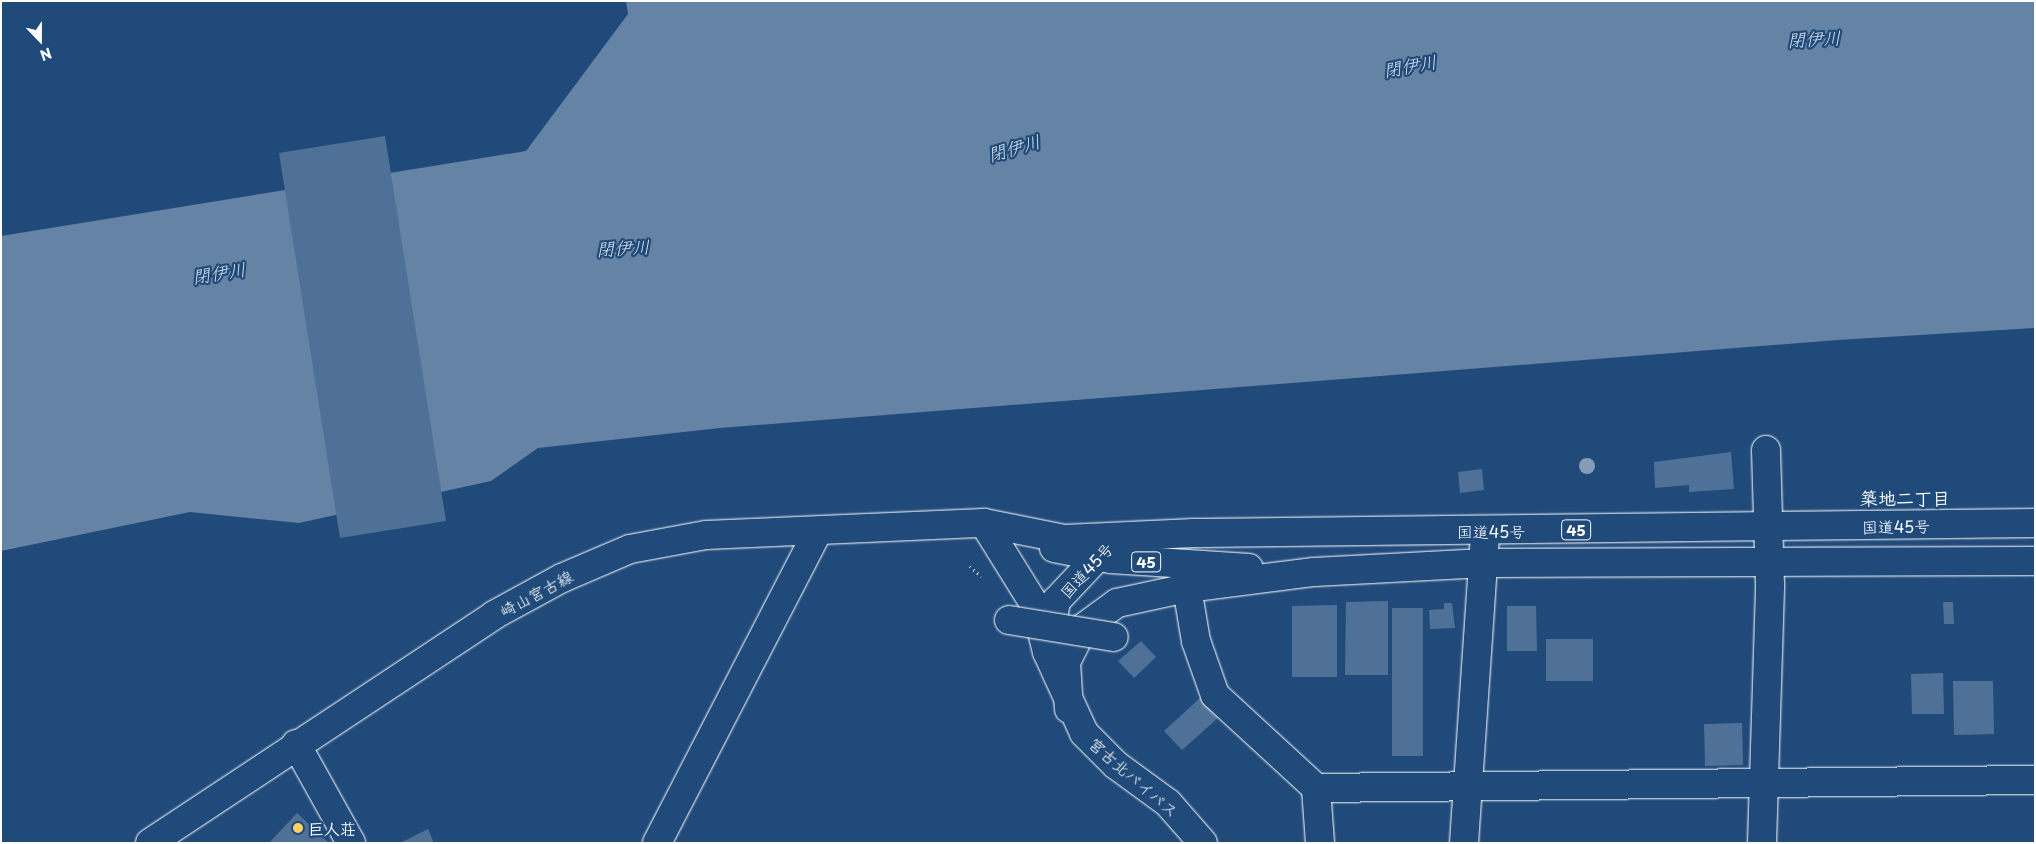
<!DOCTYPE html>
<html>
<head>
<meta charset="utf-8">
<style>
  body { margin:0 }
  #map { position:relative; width:2036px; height:844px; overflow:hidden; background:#1f4a7a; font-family:"Playpen Sans","Klee One",sans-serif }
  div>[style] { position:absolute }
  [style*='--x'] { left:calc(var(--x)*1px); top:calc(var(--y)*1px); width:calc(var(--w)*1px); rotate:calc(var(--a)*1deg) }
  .water>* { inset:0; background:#6583a4 }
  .building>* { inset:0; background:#507197 }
  .path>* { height:3px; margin-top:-1.5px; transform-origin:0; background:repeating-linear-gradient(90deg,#fff 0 1px,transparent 0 5px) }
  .roads { filter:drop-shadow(0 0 1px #fff) drop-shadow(0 0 1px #fff) }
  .street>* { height:28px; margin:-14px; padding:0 14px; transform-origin:14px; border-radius:14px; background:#1f4a7a }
  .secondary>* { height:28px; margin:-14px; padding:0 14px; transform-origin:14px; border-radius:14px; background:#1f4a7a }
  .highway>* { height:28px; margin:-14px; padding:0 14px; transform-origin:14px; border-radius:14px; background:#1f4a7a }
  .bridges { filter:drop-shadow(0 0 1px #fff) drop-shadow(0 0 1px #fff) }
  .street-bridge>* { height:28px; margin:-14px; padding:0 14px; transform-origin:14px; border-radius:14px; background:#1f4a7a }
  .trees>* { width:16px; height:16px; margin:-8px; border-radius:50%; background:#859cb6 }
  .dots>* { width:14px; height:14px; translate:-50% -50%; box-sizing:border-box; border:2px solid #1f4a7a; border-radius:50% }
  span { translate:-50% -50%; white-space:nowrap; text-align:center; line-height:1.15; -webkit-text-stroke:4.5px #1f4a7a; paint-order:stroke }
  .shield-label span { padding:1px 4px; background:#1f4a7a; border:1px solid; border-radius:4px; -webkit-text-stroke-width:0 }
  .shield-label { font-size:15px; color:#fff; font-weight:700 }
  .street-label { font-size:16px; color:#fff }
  .poi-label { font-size:16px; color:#fff; font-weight:700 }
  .left { translate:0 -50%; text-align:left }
  .water-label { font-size:18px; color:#d8e0e8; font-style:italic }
  .neighbourhood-label { font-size:18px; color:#fff; font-weight:700 }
  .frame { position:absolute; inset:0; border:2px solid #fff; pointer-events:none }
  .north { position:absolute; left:15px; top:15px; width:50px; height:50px; -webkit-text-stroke:4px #1f4a7a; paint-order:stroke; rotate:158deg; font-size:14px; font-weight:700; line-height:20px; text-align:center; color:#fff }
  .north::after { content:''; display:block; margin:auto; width:18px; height:22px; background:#fff; clip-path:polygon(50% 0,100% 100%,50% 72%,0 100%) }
</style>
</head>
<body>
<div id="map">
  <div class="water">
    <div style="clip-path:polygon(626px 1px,2035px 1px,2035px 328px,1838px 340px,720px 428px,538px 448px,491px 481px,299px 523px,190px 512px,1px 551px,1px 236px,526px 151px,628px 14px)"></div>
  </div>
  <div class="building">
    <div style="clip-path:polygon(385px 136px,446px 521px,340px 538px,279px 153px)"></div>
    <div style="clip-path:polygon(1731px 452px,1734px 489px,1689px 492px,1689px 485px,1655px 488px,1654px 462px)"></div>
    <div style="clip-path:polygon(1482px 469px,1484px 490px,1460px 493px,1458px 472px)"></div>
    <div style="clip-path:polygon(1388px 601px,1388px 675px,1345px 675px,1346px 602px)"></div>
    <div style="clip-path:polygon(1943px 602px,1953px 602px,1954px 624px,1944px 624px)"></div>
    <div style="clip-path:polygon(1444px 603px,1452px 603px,1455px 628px,1430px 629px,1429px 610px,1444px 609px)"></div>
    <div style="clip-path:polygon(1337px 605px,1337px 677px,1292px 677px,1292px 606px)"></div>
    <div style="clip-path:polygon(1507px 606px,1536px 606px,1537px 651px,1507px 651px)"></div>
    <div style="clip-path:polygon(1392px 608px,1423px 608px,1423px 756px,1392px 756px)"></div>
    <div style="clip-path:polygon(1546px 639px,1593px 639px,1593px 681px,1546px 681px)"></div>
    <div style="clip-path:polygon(1141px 641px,1156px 657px,1134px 678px,1118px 661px)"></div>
    <div style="clip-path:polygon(1943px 673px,1944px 714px,1912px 714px,1911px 674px)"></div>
    <div style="clip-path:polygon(1953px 681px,1993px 681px,1994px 734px,1954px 735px)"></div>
    <div style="clip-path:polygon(1200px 698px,1218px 718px,1182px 750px,1164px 731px)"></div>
    <div style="clip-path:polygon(1742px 723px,1743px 765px,1705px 766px,1704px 724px)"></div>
    <div style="clip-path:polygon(297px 813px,329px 843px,269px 843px)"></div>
    <div style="clip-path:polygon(428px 829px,434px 843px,400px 843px)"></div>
  </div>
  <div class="path">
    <div style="--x:970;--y:566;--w:15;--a:42"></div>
  </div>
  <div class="roads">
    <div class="street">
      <div style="--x:1187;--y:588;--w:54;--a:80.4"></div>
      <div style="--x:1196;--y:641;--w:57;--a:70.6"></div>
      <div style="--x:1215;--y:695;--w:137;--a:42.6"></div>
      <div style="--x:296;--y:744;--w:113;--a:60.9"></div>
      <div style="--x:657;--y:843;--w:351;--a:-62.7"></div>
      <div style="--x:1320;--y:843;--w:55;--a:-94.2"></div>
      <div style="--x:1316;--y:788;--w:719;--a:-0.64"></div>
      <div style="--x:1464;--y:843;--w:313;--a:-86.1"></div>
      <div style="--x:1762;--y:843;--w:258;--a:-88.2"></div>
      <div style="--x:1770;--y:585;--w:135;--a:-91.7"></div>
    </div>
    <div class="secondary">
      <div style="--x:150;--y:843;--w:413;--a:-33.5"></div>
      <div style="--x:494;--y:615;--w:77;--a:-28.6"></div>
      <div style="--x:562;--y:578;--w:74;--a:-23.1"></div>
      <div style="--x:630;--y:549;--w:77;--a:-10.4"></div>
      <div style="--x:706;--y:535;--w:278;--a:-2.5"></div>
    </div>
    <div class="highway">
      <div style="--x:984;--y:523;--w:83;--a:11.2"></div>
      <div style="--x:1065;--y:539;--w:129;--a:-2.7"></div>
      <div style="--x:1194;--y:533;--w:841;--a:-0.68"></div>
      <div style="--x:984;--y:523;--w:99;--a:58.2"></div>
      <div style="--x:1036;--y:607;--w:46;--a:76.3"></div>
      <div style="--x:1047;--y:652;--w:89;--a:65.4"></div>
      <div style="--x:1084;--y:733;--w:45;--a:45"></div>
      <div style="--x:1116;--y:765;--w:64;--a:36.2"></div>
      <div style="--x:1168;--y:803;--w:53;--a:48.8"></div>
      <div style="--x:1054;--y:548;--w:58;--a:10.9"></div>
      <div style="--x:1111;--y:559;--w:138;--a:3.7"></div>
      <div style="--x:1049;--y:641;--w:41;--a:-80.1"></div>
      <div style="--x:1056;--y:601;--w:71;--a:-46.7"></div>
      <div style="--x:1069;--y:709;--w:47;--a:-93.7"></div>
      <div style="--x:1066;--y:662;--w:39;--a:-63"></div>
      <div style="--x:1084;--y:627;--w:41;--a:-36"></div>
      <div style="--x:1117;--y:603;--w:72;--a:-12.1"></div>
      <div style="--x:1187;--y:588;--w:128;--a:-7.2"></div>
      <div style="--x:1314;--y:572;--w:171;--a:-3"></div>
      <div style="--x:1485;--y:563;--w:550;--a:-0.21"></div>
    </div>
  </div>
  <div class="bridges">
    <div class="street-bridge">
      <div style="--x:1009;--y:620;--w:106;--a:9.2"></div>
    </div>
  </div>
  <div class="trees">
    <div style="left:1587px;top:466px"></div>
  </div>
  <div class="dots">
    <div style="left:298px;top:828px;background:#ffd166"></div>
  </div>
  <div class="shield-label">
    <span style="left:1576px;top:530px">45</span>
    <span style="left:1146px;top:562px">45</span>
  </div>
  <div class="street-label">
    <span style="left:1896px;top:526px;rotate:-1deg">国道45号</span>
    <span style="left:1491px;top:531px">国道45号</span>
    <span style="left:1086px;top:570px;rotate:-47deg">国道45号</span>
    <span style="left:536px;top:593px;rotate:-28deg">崎山宮古線</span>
    <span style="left:1134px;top:777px;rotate:41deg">宮古北バイパス</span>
  </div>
  <div class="poi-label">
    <span class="left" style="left:308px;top:828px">巨人荘</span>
  </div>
  <div class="water-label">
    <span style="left:1814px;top:39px;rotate:-3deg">閉伊川</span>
    <span style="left:1410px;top:66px;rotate:-10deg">閉伊川</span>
    <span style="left:1014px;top:148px;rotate:-16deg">閉伊川</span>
    <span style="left:623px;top:248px;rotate:-3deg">閉伊川</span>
    <span style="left:219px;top:273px;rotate:-9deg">閉伊川</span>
  </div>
  <div class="neighbourhood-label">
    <span style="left:1905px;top:498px">築地二丁目</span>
  </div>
  <div class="frame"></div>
  <div class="north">N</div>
</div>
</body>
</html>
